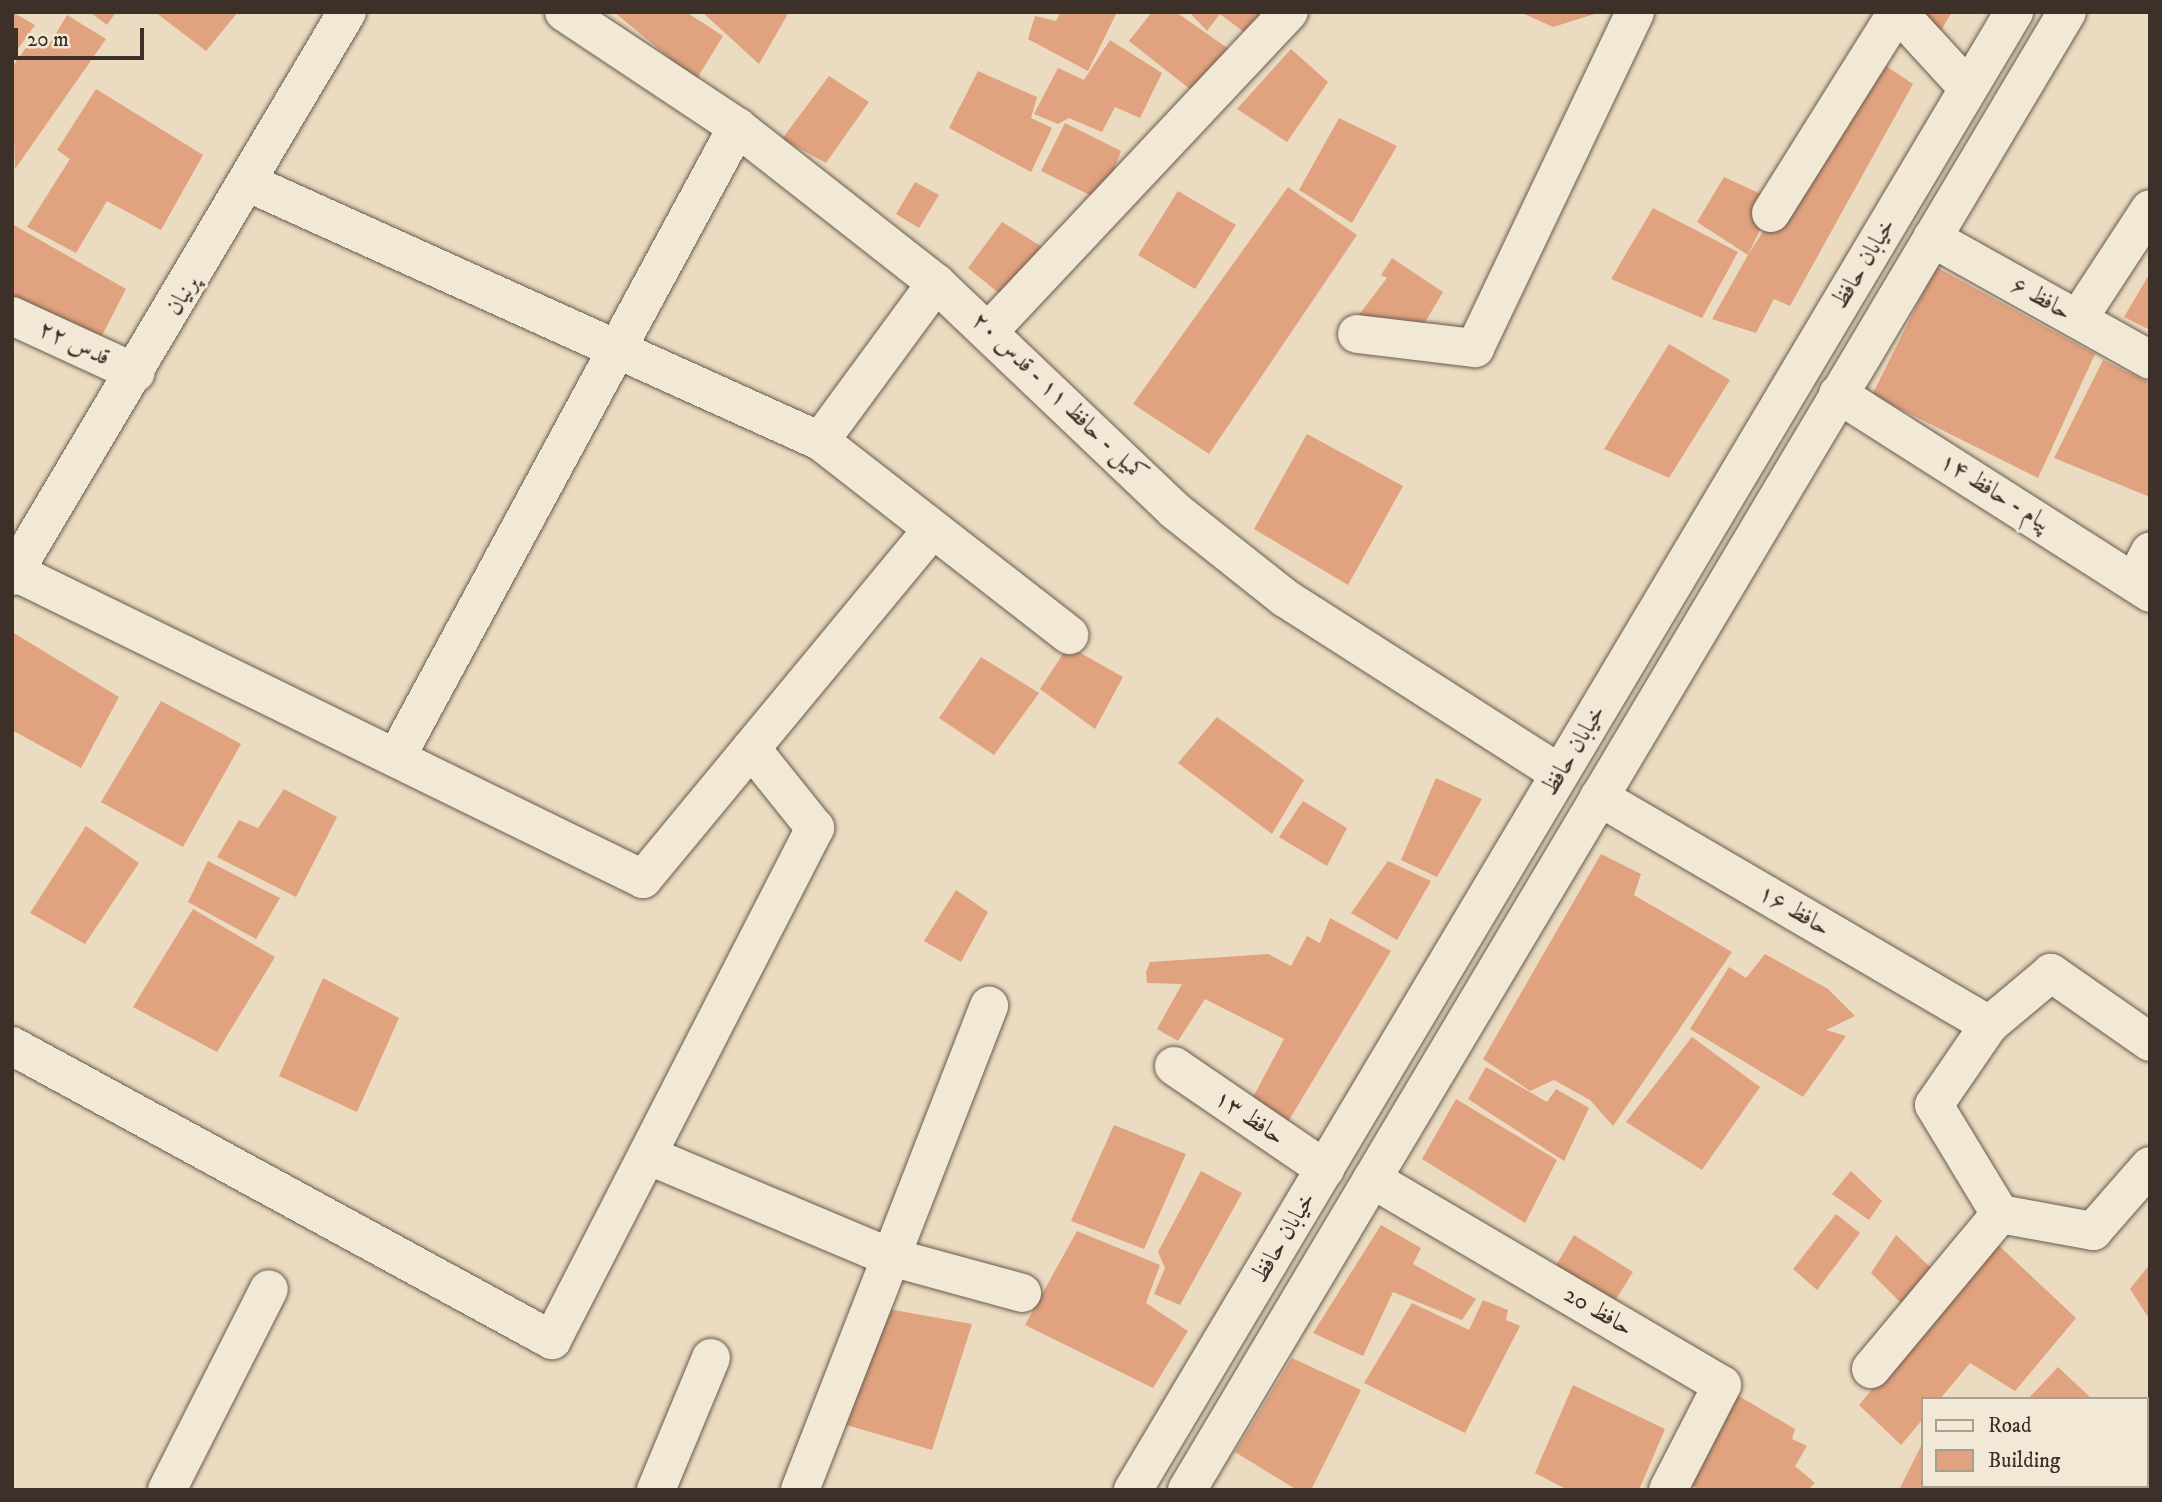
<!DOCTYPE html>
<html>
<head>
<meta charset="utf-8">
<style>
  body { margin:0 }
  #map { position:relative; width:2162px; height:1502px; overflow:hidden; background:#ebdbc0; font-family:"IM FELL DW Pica",Amiri,serif }
  div>[style] { position:absolute }
  [style*='--x'] { left:calc(var(--x)*1px); top:calc(var(--y)*1px); width:calc(var(--w)*1px); rotate:calc(var(--a)*1deg) }
  .building>* { inset:0; background:#e1a27f }
  .roads { filter:drop-shadow(0 0 2px #685b4e) drop-shadow(0 0 2px #685b4e) }
  .minor>* { height:38px; margin:-19px; padding:0 19px; transform-origin:19px; border-radius:19px; background:#f2e8d6 }
  .tertiary>* { height:38px; margin:-19px; padding:0 19px; transform-origin:19px; border-radius:19px; background:#f2e8d6 }
  .secondary>* { height:38px; margin:-19px; padding:0 19px; transform-origin:19px; border-radius:19px; background:#f2e8d6 }
  span { translate:-50% -50%; white-space:nowrap; text-align:center; line-height:1.15; -webkit-text-stroke:6px #f2e8d6; paint-order:stroke }
  .street-label { font-size:24px; color:#3c3028 }
  .frame { position:absolute; inset:0; border:14px solid #3c3028; pointer-events:none }
  .legend { position:absolute; left:1921px; top:1397px; width:228px; height:91px; box-sizing:border-box; background:#f2e8d6; border:2px solid #a99e90; margin:0; padding:9px 12px; list-style:none; font-size:21px; color:#3c3028 }
  .legend li { display:flex; align-items:center; gap:14px; height:35px }
  .legend b { width:35px; border:2px solid #a99e90 }
  .scale { position:absolute; left:14px; top:28px; width:130px; height:32px; box-sizing:border-box; border:4px solid #3c3028; border-top:0; padding-left:9px; font-size:21px; line-height:24px; white-space:nowrap; color:#3c3028; -webkit-text-stroke:5px #f2e8d6; paint-order:stroke }
</style>
</head>
<body>
<div id="map">
  <div class="building">
    <div style="clip-path:polygon(12px 12px,35px 25px,12px 57px)"></div>
    <div style="clip-path:polygon(90px 12px,116px 12px,107px 25px)"></div>
    <div style="clip-path:polygon(155px 12px,238px 12px,206px 51px)"></div>
    <div style="clip-path:polygon(614px 12px,686px 12px,723px 36px,696px 80px)"></div>
    <div style="clip-path:polygon(702px 12px,789px 12px,759px 64px)"></div>
    <div style="clip-path:polygon(1061px 12px,1117px 12px,1088px 71px,1028px 39px,1035px 16px,1056px 21px)"></div>
    <div style="clip-path:polygon(1152px 12px,1176px 12px,1233px 52px,1195px 93px,1129px 41px)"></div>
    <div style="clip-path:polygon(1189px 12px,1270px 12px,1249px 36px,1220px 14px,1207px 31px)"></div>
    <div style="clip-path:polygon(1520px 12px,1601px 12px,1553px 27px)"></div>
    <div style="clip-path:polygon(1906px 12px,1952px 12px,1934px 42px)"></div>
    <div style="clip-path:polygon(67px 15px,106px 39px,15px 169px,12px 67px,28px 45px,51px 42px)"></div>
    <div style="clip-path:polygon(1110px 40px,1162px 73px,1140px 118px,1115px 107px,1102px 132px,1069px 118px,1058px 124px,1034px 114px,1058px 68px,1084px 80px)"></div>
    <div style="clip-path:polygon(1291px 49px,1328px 82px,1287px 142px,1237px 109px)"></div>
    <div style="clip-path:polygon(1874px 58px,1913px 84px,1790px 306px,1774px 299px,1756px 333px,1712px 319px,1748px 255px,1697px 222px,1724px 177px,1774px 200px,1748px 255px)"></div>
    <div style="clip-path:polygon(978px 71px,1037px 97px,1031px 118px,1052px 128px,1031px 172px,949px 128px)"></div>
    <div style="clip-path:polygon(829px 76px,869px 102px,826px 163px,782px 139px)"></div>
    <div style="clip-path:polygon(96px 89px,203px 155px,161px 230px,107px 201px,76px 253px,27px 227px,70px 159px,57px 150px)"></div>
    <div style="clip-path:polygon(1339px 118px,1397px 146px,1352px 223px,1299px 190px)"></div>
    <div style="clip-path:polygon(1065px 123px,1121px 151px,1102px 201px,1041px 171px)"></div>
    <div style="clip-path:polygon(915px 182px,939px 195px,919px 228px,896px 214px)"></div>
    <div style="clip-path:polygon(1288px 187px,1357px 235px,1209px 454px,1133px 404px)"></div>
    <div style="clip-path:polygon(1178px 191px,1236px 225px,1195px 289px,1138px 255px)"></div>
    <div style="clip-path:polygon(1653px 208px,1738px 252px,1702px 318px,1611px 279px)"></div>
    <div style="clip-path:polygon(1002px 222px,1044px 248px,1006px 299px,968px 268px)"></div>
    <div style="clip-path:polygon(12px 224px,126px 289px,95px 349px,12px 310px)"></div>
    <div style="clip-path:polygon(1392px 258px,1443px 292px,1415px 339px,1348px 329px,1387px 278px,1381px 275px)"></div>
    <div style="clip-path:polygon(1936px 267px,2095px 354px,2038px 478px,1872px 395px)"></div>
    <div style="clip-path:polygon(2150px 273px,2150px 330px,2124px 317px)"></div>
    <div style="clip-path:polygon(1669px 344px,1730px 380px,1669px 478px,1604px 449px)"></div>
    <div style="clip-path:polygon(2103px 360px,2150px 383px,2150px 497px,2054px 458px)"></div>
    <div style="clip-path:polygon(1307px 434px,1403px 486px,1348px 585px,1254px 529px)"></div>
    <div style="clip-path:polygon(12px 632px,119px 697px,81px 768px,12px 730px)"></div>
    <div style="clip-path:polygon(1068px 646px,1123px 677px,1095px 729px,1040px 689px)"></div>
    <div style="clip-path:polygon(981px 657px,1039px 693px,994px 755px,939px 718px)"></div>
    <div style="clip-path:polygon(161px 701px,241px 744px,183px 847px,101px 802px)"></div>
    <div style="clip-path:polygon(1217px 717px,1304px 780px,1272px 834px,1178px 763px)"></div>
    <div style="clip-path:polygon(1436px 778px,1482px 799px,1437px 877px,1401px 860px)"></div>
    <div style="clip-path:polygon(284px 789px,337px 817px,296px 897px,217px 857px,239px 820px,258px 828px)"></div>
    <div style="clip-path:polygon(1303px 801px,1347px 828px,1327px 866px,1279px 837px)"></div>
    <div style="clip-path:polygon(86px 826px,139px 863px,85px 944px,30px 913px)"></div>
    <div style="clip-path:polygon(1601px 854px,1641px 874px,1634px 895px,1732px 952px,1613px 1126px,1590px 1100px,1554px 1080px,1530px 1091px,1483px 1059px)"></div>
    <div style="clip-path:polygon(208px 861px,280px 898px,256px 939px,188px 902px)"></div>
    <div style="clip-path:polygon(1388px 861px,1431px 881px,1397px 940px,1351px 913px)"></div>
    <div style="clip-path:polygon(956px 890px,988px 912px,961px 962px,924px 941px)"></div>
    <div style="clip-path:polygon(193px 909px,275px 957px,217px 1052px,133px 1007px)"></div>
    <div style="clip-path:polygon(1330px 918px,1391px 951px,1271px 1150px,1236px 1129px,1284px 1039px,1205px 999px,1178px 1041px,1157px 1029px,1182px 984px,1147px 983px,1146px 972px,1150px 962px,1268px 954px,1291px 966px,1307px 936px,1320px 943px)"></div>
    <div style="clip-path:polygon(1765px 954px,1828px 989px,1855px 1016px,1826px 1030px,1846px 1036px,1803px 1097px,1690px 1029px,1729px 967px,1746px 978px)"></div>
    <div style="clip-path:polygon(323px 978px,399px 1018px,357px 1112px,279px 1076px)"></div>
    <div style="clip-path:polygon(1692px 1037px,1760px 1087px,1702px 1170px,1626px 1122px)"></div>
    <div style="clip-path:polygon(1486px 1067px,1547px 1102px,1556px 1089px,1589px 1108px,1564px 1161px,1468px 1099px)"></div>
    <div style="clip-path:polygon(1456px 1099px,1557px 1160px,1525px 1223px,1422px 1159px)"></div>
    <div style="clip-path:polygon(1114px 1125px,1186px 1154px,1144px 1249px,1071px 1221px)"></div>
    <div style="clip-path:polygon(1201px 1171px,1242px 1193px,1180px 1305px,1154px 1294px,1165px 1268px,1158px 1252px)"></div>
    <div style="clip-path:polygon(1851px 1171px,1882px 1201px,1869px 1220px,1832px 1194px)"></div>
    <div style="clip-path:polygon(1836px 1214px,1860px 1233px,1817px 1290px,1793px 1269px)"></div>
    <div style="clip-path:polygon(1381px 1225px,1421px 1248px,1413px 1264px,1476px 1299px,1462px 1320px,1393px 1292px,1363px 1356px,1313px 1333px)"></div>
    <div style="clip-path:polygon(1077px 1231px,1160px 1265px,1146px 1303px,1188px 1331px,1153px 1388px,1025px 1325px)"></div>
    <div style="clip-path:polygon(1574px 1235px,1633px 1272px,1603px 1320px,1545px 1284px)"></div>
    <div style="clip-path:polygon(1896px 1235px,1940px 1276px,1910px 1312px,1871px 1273px)"></div>
    <div style="clip-path:polygon(1995px 1242px,2076px 1318px,2015px 1391px,1970px 1363px,1940px 1399px,1922px 1399px,1922px 1420px,1901px 1445px,1859px 1405px)"></div>
    <div style="clip-path:polygon(2150px 1264px,2150px 1320px,2130px 1289px)"></div>
    <div style="clip-path:polygon(1483px 1300px,1508px 1310px,1506px 1320px,1520px 1326px,1465px 1433px,1364px 1383px,1412px 1303px,1469px 1330px)"></div>
    <div style="clip-path:polygon(877px 1307px,972px 1324px,932px 1450px,833px 1421px)"></div>
    <div style="clip-path:polygon(1292px 1358px,1361px 1390px,1311px 1490px,1297px 1490px,1235px 1452px)"></div>
    <div style="clip-path:polygon(2058px 1367px,2092px 1399px,2028px 1399px)"></div>
    <div style="clip-path:polygon(1573px 1385px,1665px 1429px,1639px 1490px,1568px 1490px,1535px 1473px)"></div>
    <div style="clip-path:polygon(1732px 1392px,1795px 1429px,1792px 1439px,1807px 1446px,1795px 1466px,1815px 1483px,1808px 1490px,1699px 1490px,1687px 1482px)"></div>
    <div style="clip-path:polygon(1922px 1444px,1922px 1486px,1953px 1490px,1899px 1490px)"></div>
    <div style="clip-path:polygon(2146px 1448px,2150px 1490px,2065px 1490px,2146px 1486px)"></div>
    <div style="clip-path:polygon(1987px 1486px,2024px 1486px,1986px 1490px)"></div>
  </div>
  <div class="roads">
    <div class="minor">
      <div style="--x:564;--y:12;--w:208;--a:33.6"></div>
      <div style="--x:737;--y:127;--w:253;--a:38.1"></div>
      <div style="--x:936;--y:283;--w:329;--a:43.6"></div>
      <div style="--x:1174;--y:510;--w:142;--a:38.4"></div>
      <div style="--x:1285;--y:598;--w:326;--a:32.6"></div>
      <div style="--x:1898;--y:12;--w:103;--a:47.4"></div>
      <div style="--x:251;--y:184;--w:624;--a:24.31"></div>
      <div style="--x:820;--y:441;--w:316;--a:37.9"></div>
      <div style="--x:1771;--y:213;--w:237;--a:-57.9"></div>
      <div style="--x:1932;--y:238;--w:250;--a:29.2"></div>
      <div style="--x:12;--y:316;--w:136;--a:24.7"></div>
      <div style="--x:2078;--y:319;--w:131;--a:-56.8"></div>
      <div style="--x:991;--y:329;--w:435;--a:-46.8"></div>
      <div style="--x:1357;--y:334;--w:119;--a:6.8"></div>
      <div style="--x:1475;--y:348;--w:372;--a:-64.5"></div>
      <div style="--x:820;--y:441;--w:196;--a:-53.7"></div>
      <div style="--x:15;--y:572;--w:699;--a:26.05"></div>
      <div style="--x:643;--y:879;--w:450;--a:-50.4"></div>
      <div style="--x:12;--y:576;--w:656;--a:-59.29"></div>
      <div style="--x:2135;--y:581;--w:33;--a:-63"></div>
      <div style="--x:398;--y:754;--w:713;--a:-61.6"></div>
      <div style="--x:1599;--y:797;--w:452;--a:30.3"></div>
      <div style="--x:2150;--y:1042;--w:121;--a:-145.1"></div>
      <div style="--x:2051;--y:973;--w:81;--a:140"></div>
      <div style="--x:1989;--y:1025;--w:97;--a:124.5"></div>
      <div style="--x:1934;--y:1105;--w:127;--a:58.8"></div>
      <div style="--x:2000;--y:1214;--w:95;--a:10.4"></div>
      <div style="--x:2093;--y:1231;--w:86;--a:-48.8"></div>
      <div style="--x:12;--y:1046;--w:615;--a:28.57"></div>
      <div style="--x:552;--y:1340;--w:576;--a:-62.81"></div>
      <div style="--x:815;--y:828;--w:102;--a:-128.7"></div>
      <div style="--x:1174;--y:1066;--w:183;--a:34.3"></div>
      <div style="--x:647;--y:1155;--w:260;--a:22.8"></div>
      <div style="--x:887;--y:1256;--w:140;--a:15.3"></div>
      <div style="--x:1372;--y:1179;--w:406;--a:30.5"></div>
      <div style="--x:1722;--y:1385;--w:118;--a:117.2"></div>
      <div style="--x:1871;--y:1369;--w:202;--a:-50.2"></div>
      <div style="--x:167;--y:1490;--w:225;--a:-63.1"></div>
      <div style="--x:656;--y:1490;--w:143;--a:-67.4"></div>
      <div style="--x:800;--y:1490;--w:520;--a:-68.67"></div>
    </div>
    <div class="tertiary">
      <div style="--x:1838;--y:394;--w:370;--a:32.5"></div>
    </div>
    <div class="secondary">
      <div style="--x:1133;--y:1490;--w:1721;--a:-59.2"></div>
      <div style="--x:1187;--y:1490;--w:1720;--a:-59.23"></div>
    </div>
  </div>
  <div class="street-label">
    <span style="left:1864px;top:264px;rotate:-59deg">خیابان حافظ</span>
    <span style="left:183px;top:296px;rotate:-59deg">پرنیان</span>
    <span style="left:2041px;top:299px;rotate:29deg">حافظ ۶</span>
    <span style="left:74px;top:344px;rotate:25deg">قدس ۲۲</span>
    <span style="left:1059px;top:398px;rotate:44deg">کمیل - حافظ ۱۱ - قدس ۲۰</span>
    <span style="left:1995px;top:493px;rotate:32deg">پیام - حافظ ۱۴</span>
    <span style="left:1574px;top:751px;rotate:-59deg">خیابان حافظ</span>
    <span style="left:1794px;top:911px;rotate:30deg">حافظ ۱۶</span>
    <span style="left:1249px;top:1118px;rotate:34deg">حافظ ۱۳</span>
    <span style="left:1284px;top:1238px;rotate:-59deg">خیابان حافظ</span>
    <span style="left:1598px;top:1312px;rotate:30deg">حافظ 20</span>
  </div>
  <div class="frame"></div>
  <ul class="legend">
  <li><b style="height:9px;background:#f2e8d6"></b>Road</li>
  <li><b style="height:19px;background:#e1a27f"></b>Building</li>
  </ul>
  <div class="scale">20 m</div>
</div>
</body>
</html>
